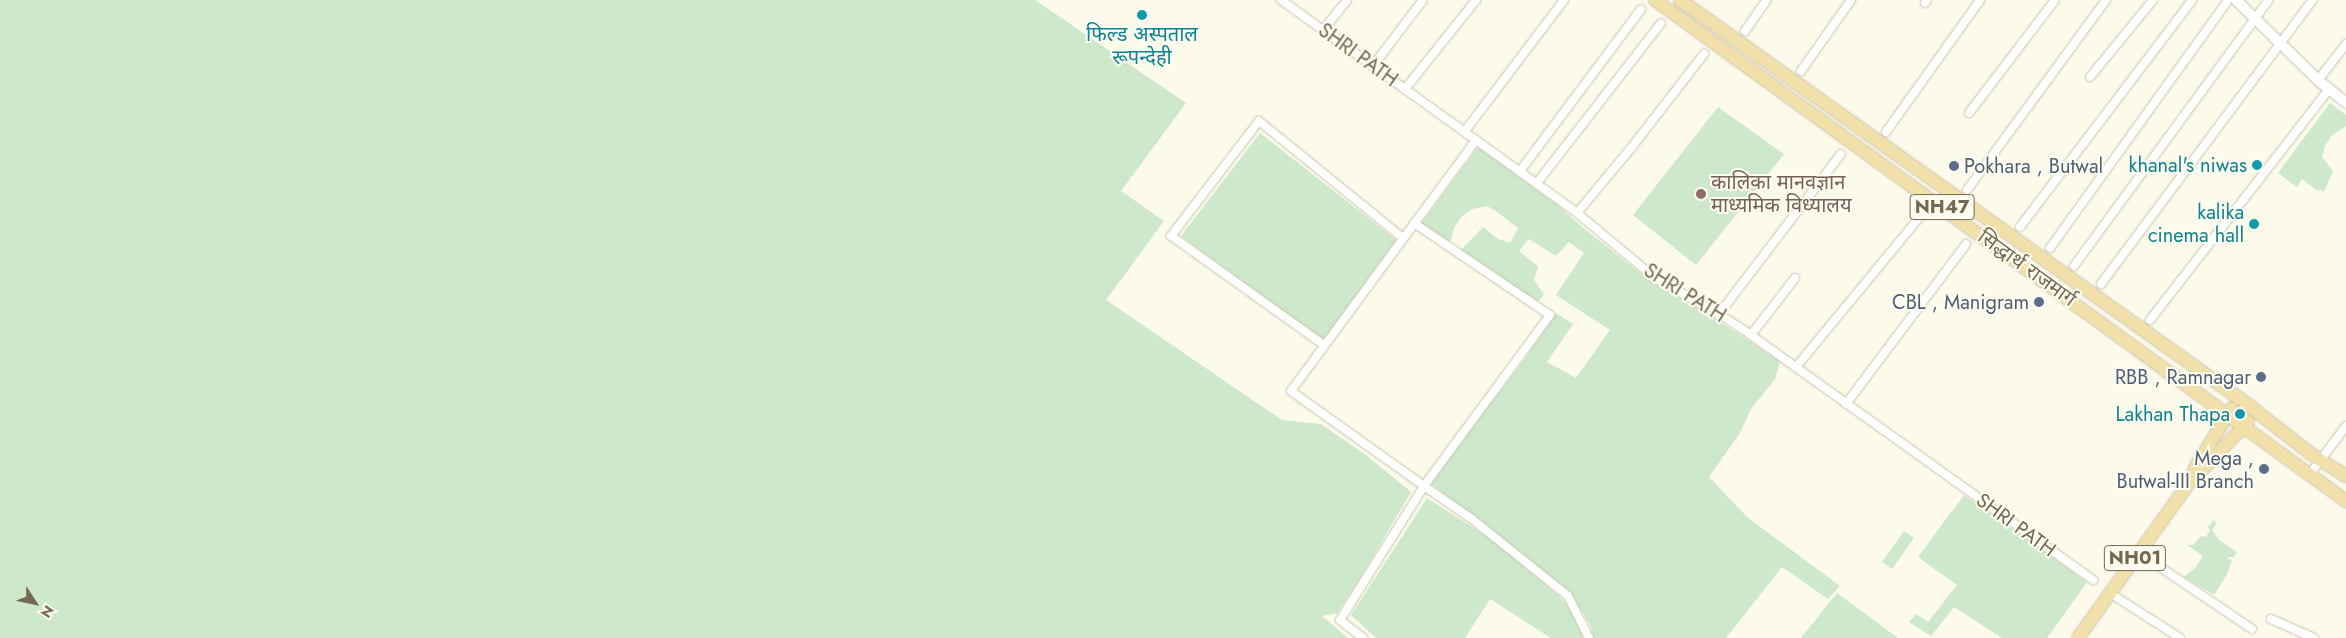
<!DOCTYPE html>
<html>
<head>
<meta charset="utf-8">
<style>
  body { margin:0 }
  #map { position:relative; width:2346px; height:638px; overflow:hidden; background:#fbfaeb; font-family:Jost,"Noto Sans Devanagari",sans-serif }
  div>[style] { position:absolute }
  [style*='--x'] { left:calc(var(--x)*1px); top:calc(var(--y)*1px); width:calc(var(--w)*1px); rotate:calc(var(--a)*1deg) }
  .green>* { inset:0; background:#cde8ca }
  .roads { filter:drop-shadow(0 0 1px #cac3ae) drop-shadow(0 0 1px #cac3ae) }
  .minor>* { height:8px; margin:-4px; padding:0 4px; transform-origin:4px; border-radius:4px; background:#fff }
  .tertiary>* { height:10px; margin:-5px; padding:0 5px; transform-origin:5px; border-radius:5px; background:#fff }
  .trunk>* { height:12px; margin:-6px; padding:0 6px; transform-origin:6px; border-radius:6px; background:#f1e0a9 }
  .dots>* { width:14px; height:14px; translate:-50% -50%; box-sizing:border-box; border:2px solid #fefdf1; border-radius:50% }
  span { translate:-50% -50%; white-space:nowrap; text-align:center; line-height:1.15; -webkit-text-stroke:4px #fefdf1; paint-order:stroke }
  .shield-label span { padding:1px 4px; background:#fefdf1; border:1px solid; border-radius:4px; -webkit-text-stroke-width:0 }
  .shield-label { font-size:19px; color:#746850; font-weight:700 }
  .culture-label { font-size:20px; color:#0d838f }
  .right { translate:-100% -50%; text-align:right }
  .street-label { font-size:20px; color:#746850 }
  .service-label { font-size:20px; color:#4e5e75 }
  .left { translate:0 -50%; text-align:left }
  .education-label { font-size:20px; color:#785e54 }
  .north { position:absolute; left:10px; top:578px; width:50px; height:50px; -webkit-text-stroke:4px #fefdf1; paint-order:stroke; rotate:125deg; font-size:14px; font-weight:700; line-height:20px; text-align:center; color:#746850 }
  .north::after { content:''; display:block; margin:auto; width:18px; height:22px; background:#746850; clip-path:polygon(50% 0,100% 100%,50% 72%,0 100%) }
</style>
</head>
<body>
<div id="map">
  <div class="green">
    <div style="clip-path:polygon(0 0,1035px 0,1186px 103px,1121px 191px,1164px 221px,1106px 300px,1282px 420px,1321px 424px,1366px 455px,1411px 492px,1361px 577px,1337px 613px,1322px 616px,1348px 638px,0 638px)"></div>
    <div style="clip-path:polygon(2330px 103px,2346px 115px,2346px 126px,2331px 136px,2325px 146px,2322px 157px,2333px 171px,2324px 192px,2320px 189px,2318px 191px,2302px 179px,2297px 187px,2278px 173px)"></div>
    <div style="clip-path:polygon(1718px 107px,1784px 154px,1696px 265px,1633px 215px)"></div>
    <div style="clip-path:polygon(1260px 133px,1396px 240px,1323px 341px,1181px 236px)"></div>
    <div style="clip-path:polygon(1478px 147px,1559px 206px,1582px 227px,1654px 284px,1698px 308px,1780px 361px,1775px 379px,1751px 409px,1740px 433px,1709px 477px,1747px 517px,1840px 586px,1828px 599px,1782px 567px,1726px 638px,1594px 638px,1590px 625px,1572px 595px,1429px 482px,1524px 360px,1556px 313px,1573px 324px,1547px 362px,1576px 378px,1610px 330px,1556px 295px,1584px 253px,1569px 242px,1556px 256px,1529px 239px,1519px 251px,1538px 266px,1534px 280px,1544px 294px,1538px 302px,1461px 250px,1483px 227px,1498px 239px,1510px 243px,1518px 228px,1497px 212px,1487px 206px,1472px 209px,1462px 216px,1454px 228px,1450px 243px,1421px 224px)"></div>
    <div style="clip-path:polygon(1964px 495px,2087px 582px,2047px 638px,2002px 638px,1954px 607px,1931px 636px,1909px 622px,1916px 614px,1928px 622px,1957px 585px,1918px 557px)"></div>
    <div style="clip-path:polygon(1427px 498px,1491px 539px,1558px 595px,1573px 612px,1583px 638px,1551px 638px,1490px 599px,1465px 638px,1376px 638px,1351px 615px)"></div>
    <div style="clip-path:polygon(2214px 520px,2217px 523px,2212px 530px,2219px 540px,2237px 552px,2234px 557px,2228px 557px,2228px 559px,2232px 560px,2226px 576px,2214px 595px,2184px 577px,2196px 567px,2203px 556px,2187px 545px,2193px 545px,2201px 536px,2206px 537px,2210px 530px,2208px 527px)"></div>
    <div style="clip-path:polygon(1904px 531px,1914px 538px,1892px 569px,1882px 562px)"></div>
    <div style="clip-path:polygon(1837px 593px,1898px 638px,1801px 638px)"></div>
  </div>
  <div class="roads">
    <div class="minor">
      <div style="--x:1281;--y:0;--w:365;--a:35.7"></div>
      <div style="--x:1577;--y:213;--w:102;--a:39.8"></div>
      <div style="--x:1655;--y:278;--w:73;--a:29.4"></div>
      <div style="--x:1719;--y:314;--w:38;--a:33"></div>
      <div style="--x:1751;--y:335;--w:421;--a:35.6"></div>
      <div style="--x:1925;--y:3;--w:4;--a:-56"></div>
      <div style="--x:1323;--y:30;--w:38;--a:-51"></div>
      <div style="--x:1745;--y:31;--w:38;--a:-55"></div>
      <div style="--x:1373;--y:66;--w:83;--a:-52.9"></div>
      <div style="--x:1801;--y:71;--w:87;--a:-54.8"></div>
      <div style="--x:2090;--y:77;--w:99;--a:-50.7"></div>
      <div style="--x:2318;--y:80;--w:46;--a:-52.1"></div>
      <div style="--x:1405;--y:89;--w:114;--a:-51.4"></div>
      <div style="--x:1969;--y:113;--w:142;--a:-52.7"></div>
      <div style="--x:1465;--y:131;--w:164;--a:-52.9"></div>
      <div style="--x:1886;--y:132;--w:162;--a:-54.5"></div>
      <div style="--x:1520;--y:171;--w:202;--a:-53.2"></div>
      <div style="--x:1537;--y:183;--w:202;--a:-52.2"></div>
      <div style="--x:1967;--y:190;--w:235;--a:-53.8"></div>
      <div style="--x:1577;--y:213;--w:86;--a:-50.2"></div>
      <div style="--x:1632;--y:147;--w:118;--a:-52.3"></div>
      <div style="--x:1414;--y:223;--w:164;--a:34.1"></div>
      <div style="--x:1550;--y:315;--w:212;--a:126.4"></div>
      <div style="--x:1424;--y:486;--w:163;--a:-144.5"></div>
      <div style="--x:1291;--y:391;--w:312;--a:-53.6"></div>
      <div style="--x:2020;--y:227;--w:285;--a:-52.8"></div>
      <div style="--x:2050;--y:248;--w:305;--a:-54.3"></div>
      <div style="--x:2074;--y:266;--w:330;--a:-53.8"></div>
      <div style="--x:2101;--y:284;--w:354;--a:-53.3"></div>
      <div style="--x:1719;--y:314;--w:201;--a:-52.7"></div>
      <div style="--x:2150;--y:320;--w:292;--a:-52.2"></div>
      <div style="--x:1751;--y:335;--w:72;--a:-52.3"></div>
      <div style="--x:1324;--y:345;--w:188;--a:-144.5"></div>
      <div style="--x:1171;--y:236;--w:145;--a:-52.6"></div>
      <div style="--x:1259;--y:121;--w:186;--a:39.1"></div>
      <div style="--x:1796;--y:367;--w:200;--a:-50.5"></div>
      <div style="--x:1846;--y:404;--w:200;--a:-53.1"></div>
      <div style="--x:2310;--y:474;--w:60;--a:-53.1"></div>
      <div style="--x:2139;--y:553;--w:136;--a:33.9"></div>
      <div style="--x:2110;--y:593;--w:83;--a:32.7"></div>
      <div style="--x:2271;--y:619;--w:47;--a:23.8"></div>
      <div style="--x:1363;--y:638;--w:29;--a:-142"></div>
      <div style="--x:1340;--y:620;--w:158;--a:-57.9"></div>
      <div style="--x:1424;--y:486;--w:58;--a:34.5"></div>
      <div style="--x:1472;--y:519;--w:123;--a:38.7"></div>
      <div style="--x:1568;--y:596;--w:47;--a:63.4"></div>
    </div>
    <div class="tertiary">
      <div style="--x:2236;--y:0;--w:115;--a:44.3"></div>
      <div style="--x:2318;--y:80;--w:36;--a:39"></div>
    </div>
    <div class="trunk">
      <div style="--x:1655;--y:0;--w:854;--a:35.94"></div>
      <div style="--x:1680;--y:0;--w:696;--a:35.47"></div>
      <div style="--x:2247;--y:404;--w:81;--a:38"></div>
      <div style="--x:2311;--y:454;--w:41;--a:32.2"></div>
      <div style="--x:2196;--y:476;--w:75;--a:-46.1"></div>
      <div style="--x:2078;--y:638;--w:196;--a:-54.4"></div>
      <div style="--x:2192;--y:479;--w:14;--a:-73"></div>
      <div style="--x:2196;--y:466;--w:68;--a:-58.2"></div>
    </div>
  </div>
  <div class="dots">
    <div style="left:1142px;top:15px;background:#0f9aa8"></div>
    <div style="left:2257px;top:165px;background:#0f9aa8"></div>
    <div style="left:1954px;top:166px;background:#5c6f8a"></div>
    <div style="left:1701px;top:194px;background:#8d6e63"></div>
    <div style="left:2254px;top:224px;background:#0f9aa8"></div>
    <div style="left:2039px;top:302px;background:#5c6f8a"></div>
    <div style="left:2261px;top:377px;background:#5c6f8a"></div>
    <div style="left:2240px;top:414px;background:#0f9aa8"></div>
    <div style="left:2264px;top:469px;background:#5c6f8a"></div>
  </div>
  <div class="shield-label">
    <span style="left:1942px;top:207px">NH47</span>
    <span style="left:2135px;top:558px">NH01</span>
  </div>
  <div class="culture-label">
    <span style="left:1142px;top:46px">फिल्ड अस्पताल<br>रूपन्देही</span>
    <span class="right" style="left:2247px;top:165px">khanal's niwas</span>
    <span class="right" style="left:2244px;top:224px">kalika<br>cinema hall</span>
    <span class="right" style="left:2230px;top:414px">Lakhan Thapa</span>
  </div>
  <div class="street-label">
    <span style="left:1358px;top:55px;rotate:36deg">SHRI PATH</span>
    <span style="left:2027px;top:268px;rotate:36deg">सिद्धार्थ राजमार्ग</span>
    <span style="left:1685px;top:293px;rotate:32deg">SHRI PATH</span>
    <span style="left:2016px;top:525px;rotate:36deg">SHRI PATH</span>
  </div>
  <div class="service-label">
    <span class="left" style="left:1964px;top:166px">Pokhara , Butwal</span>
    <span class="right" style="left:2029px;top:302px">CBL , Manigram</span>
    <span class="right" style="left:2251px;top:377px">RBB , Ramnagar</span>
    <span class="right" style="left:2254px;top:470px">Mega ,<br>Butwal-III Branch</span>
  </div>
  <div class="education-label">
    <span class="left" style="left:1711px;top:194px">कालिका मानवज्ञान<br>माध्यमिक विध्यालय</span>
  </div>
  <div class="north">N</div>
</div>
</body>
</html>
